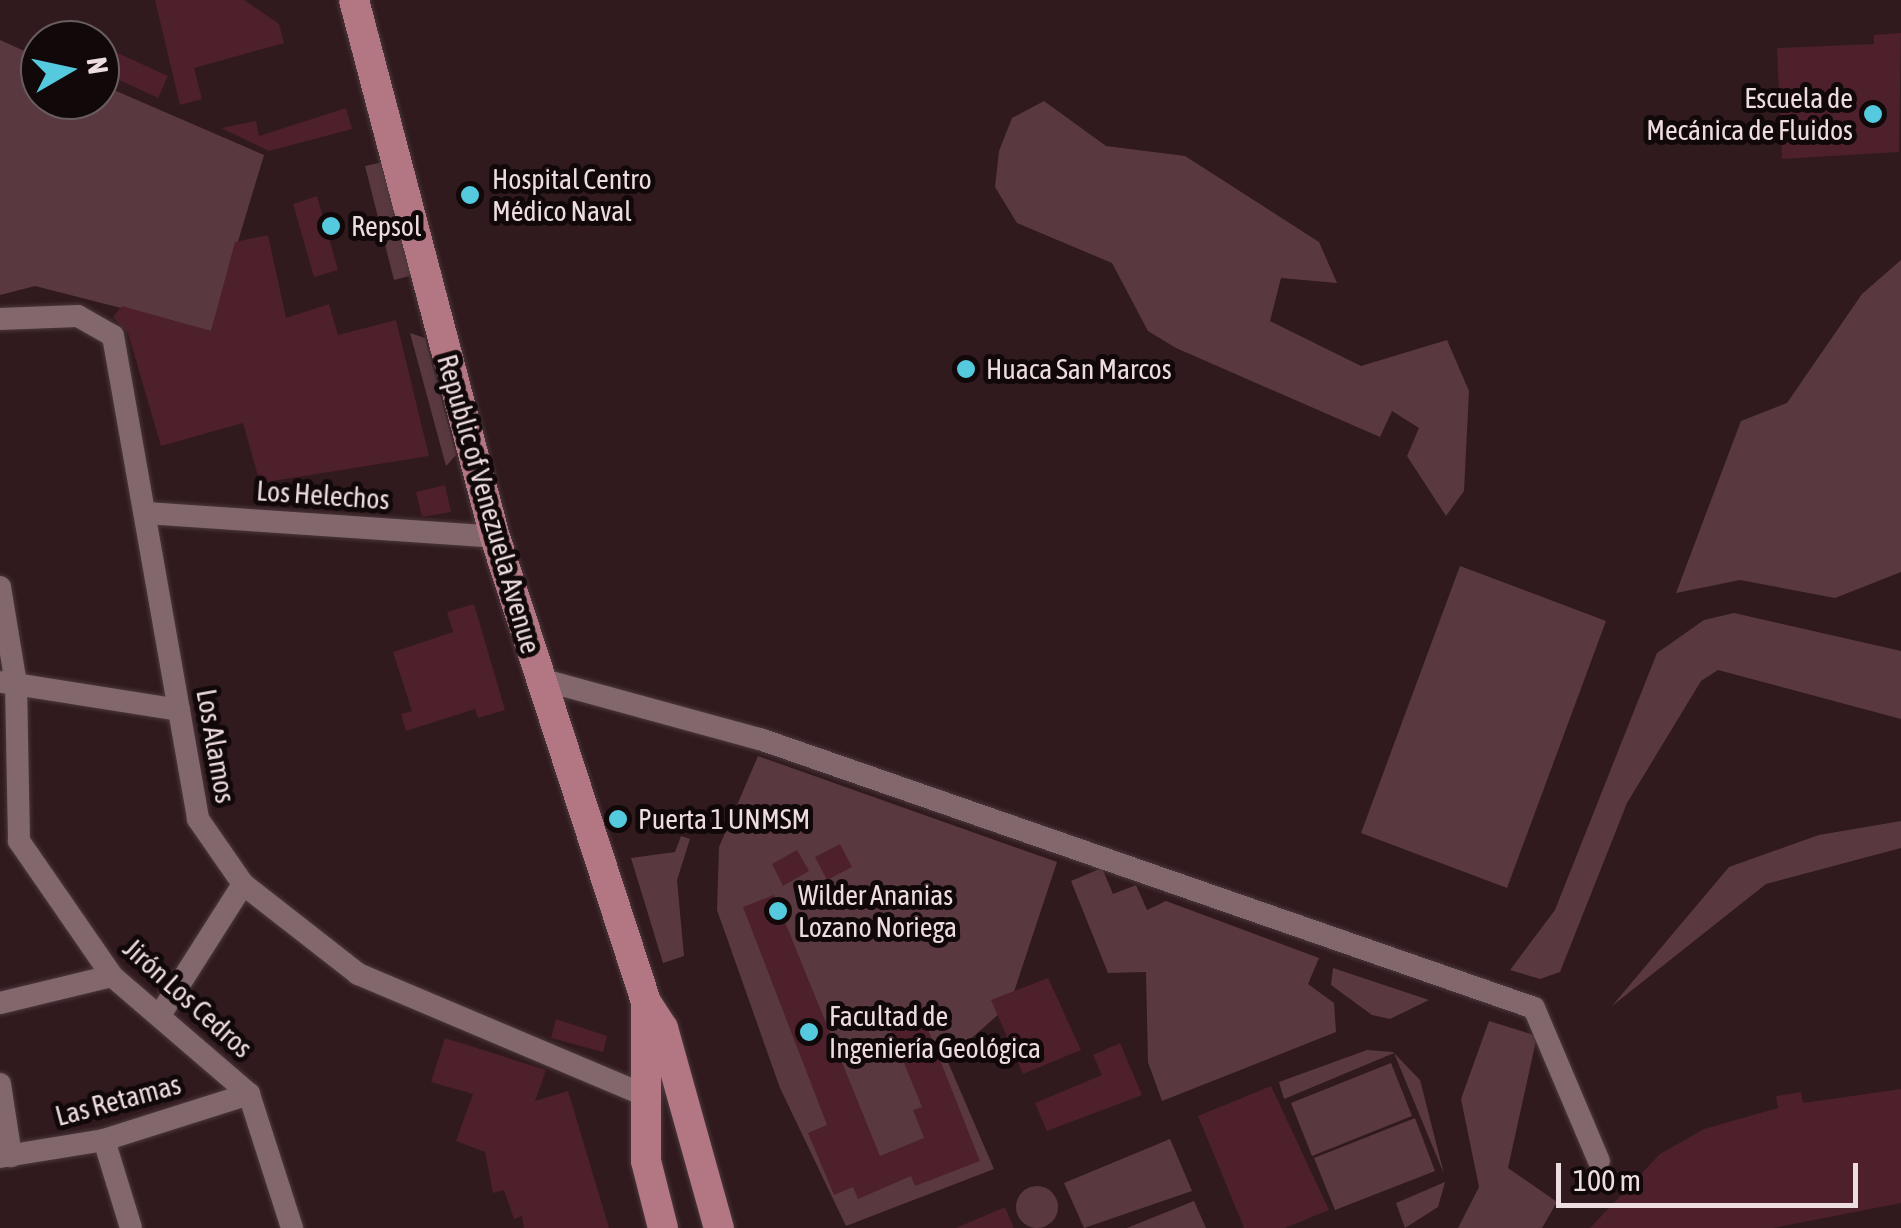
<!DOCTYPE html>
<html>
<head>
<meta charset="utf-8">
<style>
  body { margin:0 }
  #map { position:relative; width:1901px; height:1228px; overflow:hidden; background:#301a1e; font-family:"Asap Condensed",sans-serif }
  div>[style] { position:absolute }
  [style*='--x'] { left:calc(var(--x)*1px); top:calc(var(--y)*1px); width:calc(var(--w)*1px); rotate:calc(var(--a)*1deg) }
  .green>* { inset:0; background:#59393f }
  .round { border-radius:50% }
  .building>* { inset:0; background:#4d202b }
  .roads { filter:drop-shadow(0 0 2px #4b383c) drop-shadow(0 0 2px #4b383c) }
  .minor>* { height:22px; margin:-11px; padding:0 11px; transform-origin:11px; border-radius:11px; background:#82676c }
  .major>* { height:30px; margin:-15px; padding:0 15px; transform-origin:15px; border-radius:15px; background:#b37784 }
  .dots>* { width:28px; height:28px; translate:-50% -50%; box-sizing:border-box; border:5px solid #11080a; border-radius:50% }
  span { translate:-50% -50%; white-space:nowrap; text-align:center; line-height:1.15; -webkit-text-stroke:10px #11080a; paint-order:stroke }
  .poi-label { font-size:28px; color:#eedde0 }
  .right { translate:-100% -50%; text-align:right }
  .left { translate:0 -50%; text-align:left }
  .street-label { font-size:28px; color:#eedde0 }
  .north { position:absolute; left:20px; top:20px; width:100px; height:100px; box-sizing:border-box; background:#11080a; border:2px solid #695d60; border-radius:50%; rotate:81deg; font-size:28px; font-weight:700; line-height:40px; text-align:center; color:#eedde0 }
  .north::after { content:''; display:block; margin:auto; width:35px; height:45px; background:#55cade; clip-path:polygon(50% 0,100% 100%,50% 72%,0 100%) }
  .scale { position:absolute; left:1556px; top:1163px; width:302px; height:45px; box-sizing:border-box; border:5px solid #eedde0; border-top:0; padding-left:12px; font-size:30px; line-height:35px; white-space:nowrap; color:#eedde0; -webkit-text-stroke:8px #11080a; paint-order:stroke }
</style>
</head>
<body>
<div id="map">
  <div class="green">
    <div style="clip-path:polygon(0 40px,40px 58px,40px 100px,100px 100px,100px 84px,264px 155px,211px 331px,35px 286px,0 295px)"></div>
    <div style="clip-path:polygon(1044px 101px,1106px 146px,1185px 156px,1319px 242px,1337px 283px,1281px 278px,1270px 321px,1361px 366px,1447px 340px,1469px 391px,1464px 491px,1446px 516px,1407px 456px,1419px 428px,1392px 411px,1380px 437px,1176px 348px,1148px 331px,1112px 263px,1017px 223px,995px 187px,999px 151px,1012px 118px)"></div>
    <div style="clip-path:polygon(388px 161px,417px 274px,394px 280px,365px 166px)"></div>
    <div style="clip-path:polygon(1901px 260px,1901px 572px,1835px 598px,1740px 580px,1676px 593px,1741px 421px,1787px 403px,1862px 294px)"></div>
    <div style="clip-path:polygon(410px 333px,425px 338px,456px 455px,446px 466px)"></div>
    <div style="clip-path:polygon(1460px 566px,1606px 621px,1507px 888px,1361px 833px)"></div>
    <div style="clip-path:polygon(1734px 613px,1901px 651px,1901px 719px,1718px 670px,1701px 681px,1627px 803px,1560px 972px,1540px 979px,1510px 970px,1555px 910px,1657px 653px,1704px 620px)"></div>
    <div style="clip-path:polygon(758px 756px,1057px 862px,1010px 1004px,947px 1060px,994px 1169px,846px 1226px,780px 1088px,717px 910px,719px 847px)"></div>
    <div style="clip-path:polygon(1901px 821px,1901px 848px,1766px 884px,1612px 1006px,1729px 867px,1819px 835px)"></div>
    <div style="clip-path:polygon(681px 836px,690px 839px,677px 880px,684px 956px,663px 963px,631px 858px,675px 852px)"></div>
    <div style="clip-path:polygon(1102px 868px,1113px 894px,1136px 885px,1147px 910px,1166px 901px,1319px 958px,1308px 984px,1334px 1003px,1336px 1032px,1162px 1101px,1148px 1062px,1146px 972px,1108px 973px,1071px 881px)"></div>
    <div style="clip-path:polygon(1333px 968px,1429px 1000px,1390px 1019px,1372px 1015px,1331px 985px)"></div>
    <div style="clip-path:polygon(1489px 1021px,1537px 1036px,1508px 1168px,1557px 1202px,1542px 1228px,1458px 1228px,1479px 1187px,1461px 1099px)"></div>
    <div style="clip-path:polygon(1367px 1050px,1393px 1052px,1420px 1080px,1444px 1174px,1394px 1053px,1284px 1099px,1279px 1082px)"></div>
    <div style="clip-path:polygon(1391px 1063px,1412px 1116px,1312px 1156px,1291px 1103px)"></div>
    <div style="clip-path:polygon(1415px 1118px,1435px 1171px,1335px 1210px,1314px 1158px)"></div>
    <div style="clip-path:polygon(1170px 1139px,1192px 1191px,1084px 1228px,1064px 1183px)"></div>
    <div style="clip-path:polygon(1445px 1182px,1438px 1207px,1405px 1228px,1396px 1203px)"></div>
    <div class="round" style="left:1016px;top:1186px;width:42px;height:42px"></div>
    <div style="clip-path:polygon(1194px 1201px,1206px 1228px,1127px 1228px)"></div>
  </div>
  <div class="building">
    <div style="clip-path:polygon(155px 0,244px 0,279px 24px,284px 43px,194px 68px,202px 99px,180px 105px)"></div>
    <div style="clip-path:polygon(1901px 33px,1899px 152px,1782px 159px,1777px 48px,1874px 44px,1874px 35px)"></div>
    <div style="clip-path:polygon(100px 45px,168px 76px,158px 98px,100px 71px)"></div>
    <div style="clip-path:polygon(346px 108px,352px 129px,269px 151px,221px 128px,256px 121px,259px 136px)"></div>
    <div style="clip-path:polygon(317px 196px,338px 270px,314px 277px,293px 204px)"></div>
    <div style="clip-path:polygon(268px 235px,286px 318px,329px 304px,338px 335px,396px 320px,429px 456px,260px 483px,243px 423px,161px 446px,128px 333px,113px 317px,122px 306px,211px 331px,235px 242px)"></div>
    <div style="clip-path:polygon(445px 485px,451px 512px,422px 517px,416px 492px)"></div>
    <div style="clip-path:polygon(474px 604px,505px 710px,478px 718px,475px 709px,406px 731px,401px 714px,412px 711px,393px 652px,453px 632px,447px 612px)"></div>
    <div style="clip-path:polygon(840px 844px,852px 867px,827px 880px,815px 857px)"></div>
    <div style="clip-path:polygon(797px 850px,809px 871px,783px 886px,772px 864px)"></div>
    <div style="clip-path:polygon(774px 895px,880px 1156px,924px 1138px,913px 1110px,922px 1107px,889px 1026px,921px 1012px,980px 1161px,915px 1186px,911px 1176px,858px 1199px,853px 1187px,834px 1195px,808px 1133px,827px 1125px,743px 907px)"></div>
    <div style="clip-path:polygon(1048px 978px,1081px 1050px,1023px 1074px,991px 1000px)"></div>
    <div style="clip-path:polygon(556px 1019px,607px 1036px,603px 1052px,551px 1038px)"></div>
    <div style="clip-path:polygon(445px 1038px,546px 1070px,535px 1101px,568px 1091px,609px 1228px,524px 1228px,522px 1216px,514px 1219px,504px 1190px,493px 1193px,485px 1152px,456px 1141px,473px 1094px,431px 1082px)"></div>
    <div style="clip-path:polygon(1120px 1043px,1142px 1095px,1047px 1131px,1035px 1103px,1102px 1075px,1093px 1055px)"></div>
    <div style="clip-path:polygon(1271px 1086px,1329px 1210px,1285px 1228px,1244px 1228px,1198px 1116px)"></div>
    <div style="clip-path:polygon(1901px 1089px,1901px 1203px,1773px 1228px,1590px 1228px,1660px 1154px,1704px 1129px,1778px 1108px,1776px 1096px,1801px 1092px,1803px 1103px)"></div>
    <div style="clip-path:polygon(1005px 1207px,1014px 1228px,956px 1228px)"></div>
  </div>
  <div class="roads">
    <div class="minor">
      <div style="--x:0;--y:319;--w:78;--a:-2.2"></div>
      <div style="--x:78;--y:316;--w:40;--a:29.7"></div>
      <div style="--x:113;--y:336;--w:490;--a:80"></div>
      <div style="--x:198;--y:819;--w:79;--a:55.3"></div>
      <div style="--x:243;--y:884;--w:146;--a:38"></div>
      <div style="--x:358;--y:974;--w:311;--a:22.9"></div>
      <div style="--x:146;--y:513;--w:350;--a:3.9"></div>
      <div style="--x:0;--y:587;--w:98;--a:80.6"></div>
      <div style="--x:16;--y:684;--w:157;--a:88.9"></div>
      <div style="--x:19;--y:841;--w:164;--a:55.4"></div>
      <div style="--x:112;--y:976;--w:181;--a:40.7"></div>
      <div style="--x:249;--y:1094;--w:141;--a:72.2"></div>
      <div style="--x:540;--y:679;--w:228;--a:15.3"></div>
      <div style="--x:760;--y:739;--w:819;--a:19.16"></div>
      <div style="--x:1534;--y:1008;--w:166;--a:67"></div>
      <div style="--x:3;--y:682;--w:178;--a:9"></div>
      <div style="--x:0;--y:1003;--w:115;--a:-13.6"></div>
      <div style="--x:160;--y:1015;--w:155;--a:-57.6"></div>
      <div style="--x:0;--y:1084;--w:73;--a:81.3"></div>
      <div style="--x:104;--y:1140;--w:92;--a:72.9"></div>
      <div style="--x:0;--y:1157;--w:105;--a:-9.3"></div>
      <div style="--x:104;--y:1140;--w:152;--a:-17.6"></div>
    </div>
    <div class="major">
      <div style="--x:354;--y:0;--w:555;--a:75.29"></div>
      <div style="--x:495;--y:537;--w:489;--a:72"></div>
      <div style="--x:646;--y:1002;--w:31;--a:57"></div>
      <div style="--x:663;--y:1028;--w:208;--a:74.4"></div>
      <div style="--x:646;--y:1002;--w:159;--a:90"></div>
      <div style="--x:646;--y:1161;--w:69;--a:75.8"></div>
    </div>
  </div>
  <div class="dots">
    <div style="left:1873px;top:114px;background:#55cade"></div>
    <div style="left:470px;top:195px;background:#55cade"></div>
    <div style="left:331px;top:226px;background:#55cade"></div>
    <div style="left:966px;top:369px;background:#55cade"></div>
    <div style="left:618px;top:819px;background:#55cade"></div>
    <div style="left:778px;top:911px;background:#55cade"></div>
    <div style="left:809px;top:1032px;background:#55cade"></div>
  </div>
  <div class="poi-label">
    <span class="right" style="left:1853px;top:114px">Escuela de<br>Mecánica de Fluidos</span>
    <span class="left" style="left:492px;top:195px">Hospital Centro<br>Médico Naval</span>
    <span class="left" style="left:351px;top:226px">Repsol</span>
    <span class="left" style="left:986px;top:369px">Huaca San Marcos</span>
    <span class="left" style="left:638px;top:819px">Puerta 1 UNMSM</span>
    <span class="left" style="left:798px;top:911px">Wilder Ananias<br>Lozano Noriega</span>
    <span class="left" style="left:829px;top:1032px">Facultad de<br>Ingeniería Geológica</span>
  </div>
  <div class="street-label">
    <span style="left:323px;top:495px;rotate:4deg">Los Helechos</span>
    <span style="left:489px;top:504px;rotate:74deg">Republic of Venezuela Avenue</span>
    <span style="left:216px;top:746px;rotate:80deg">Los Alamos</span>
    <span style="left:188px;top:998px;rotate:42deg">Jirón Los Cedros</span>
    <span style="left:118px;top:1100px;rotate:-15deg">Las Retamas</span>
  </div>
  <div class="north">N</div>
  <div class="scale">100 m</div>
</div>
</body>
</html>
